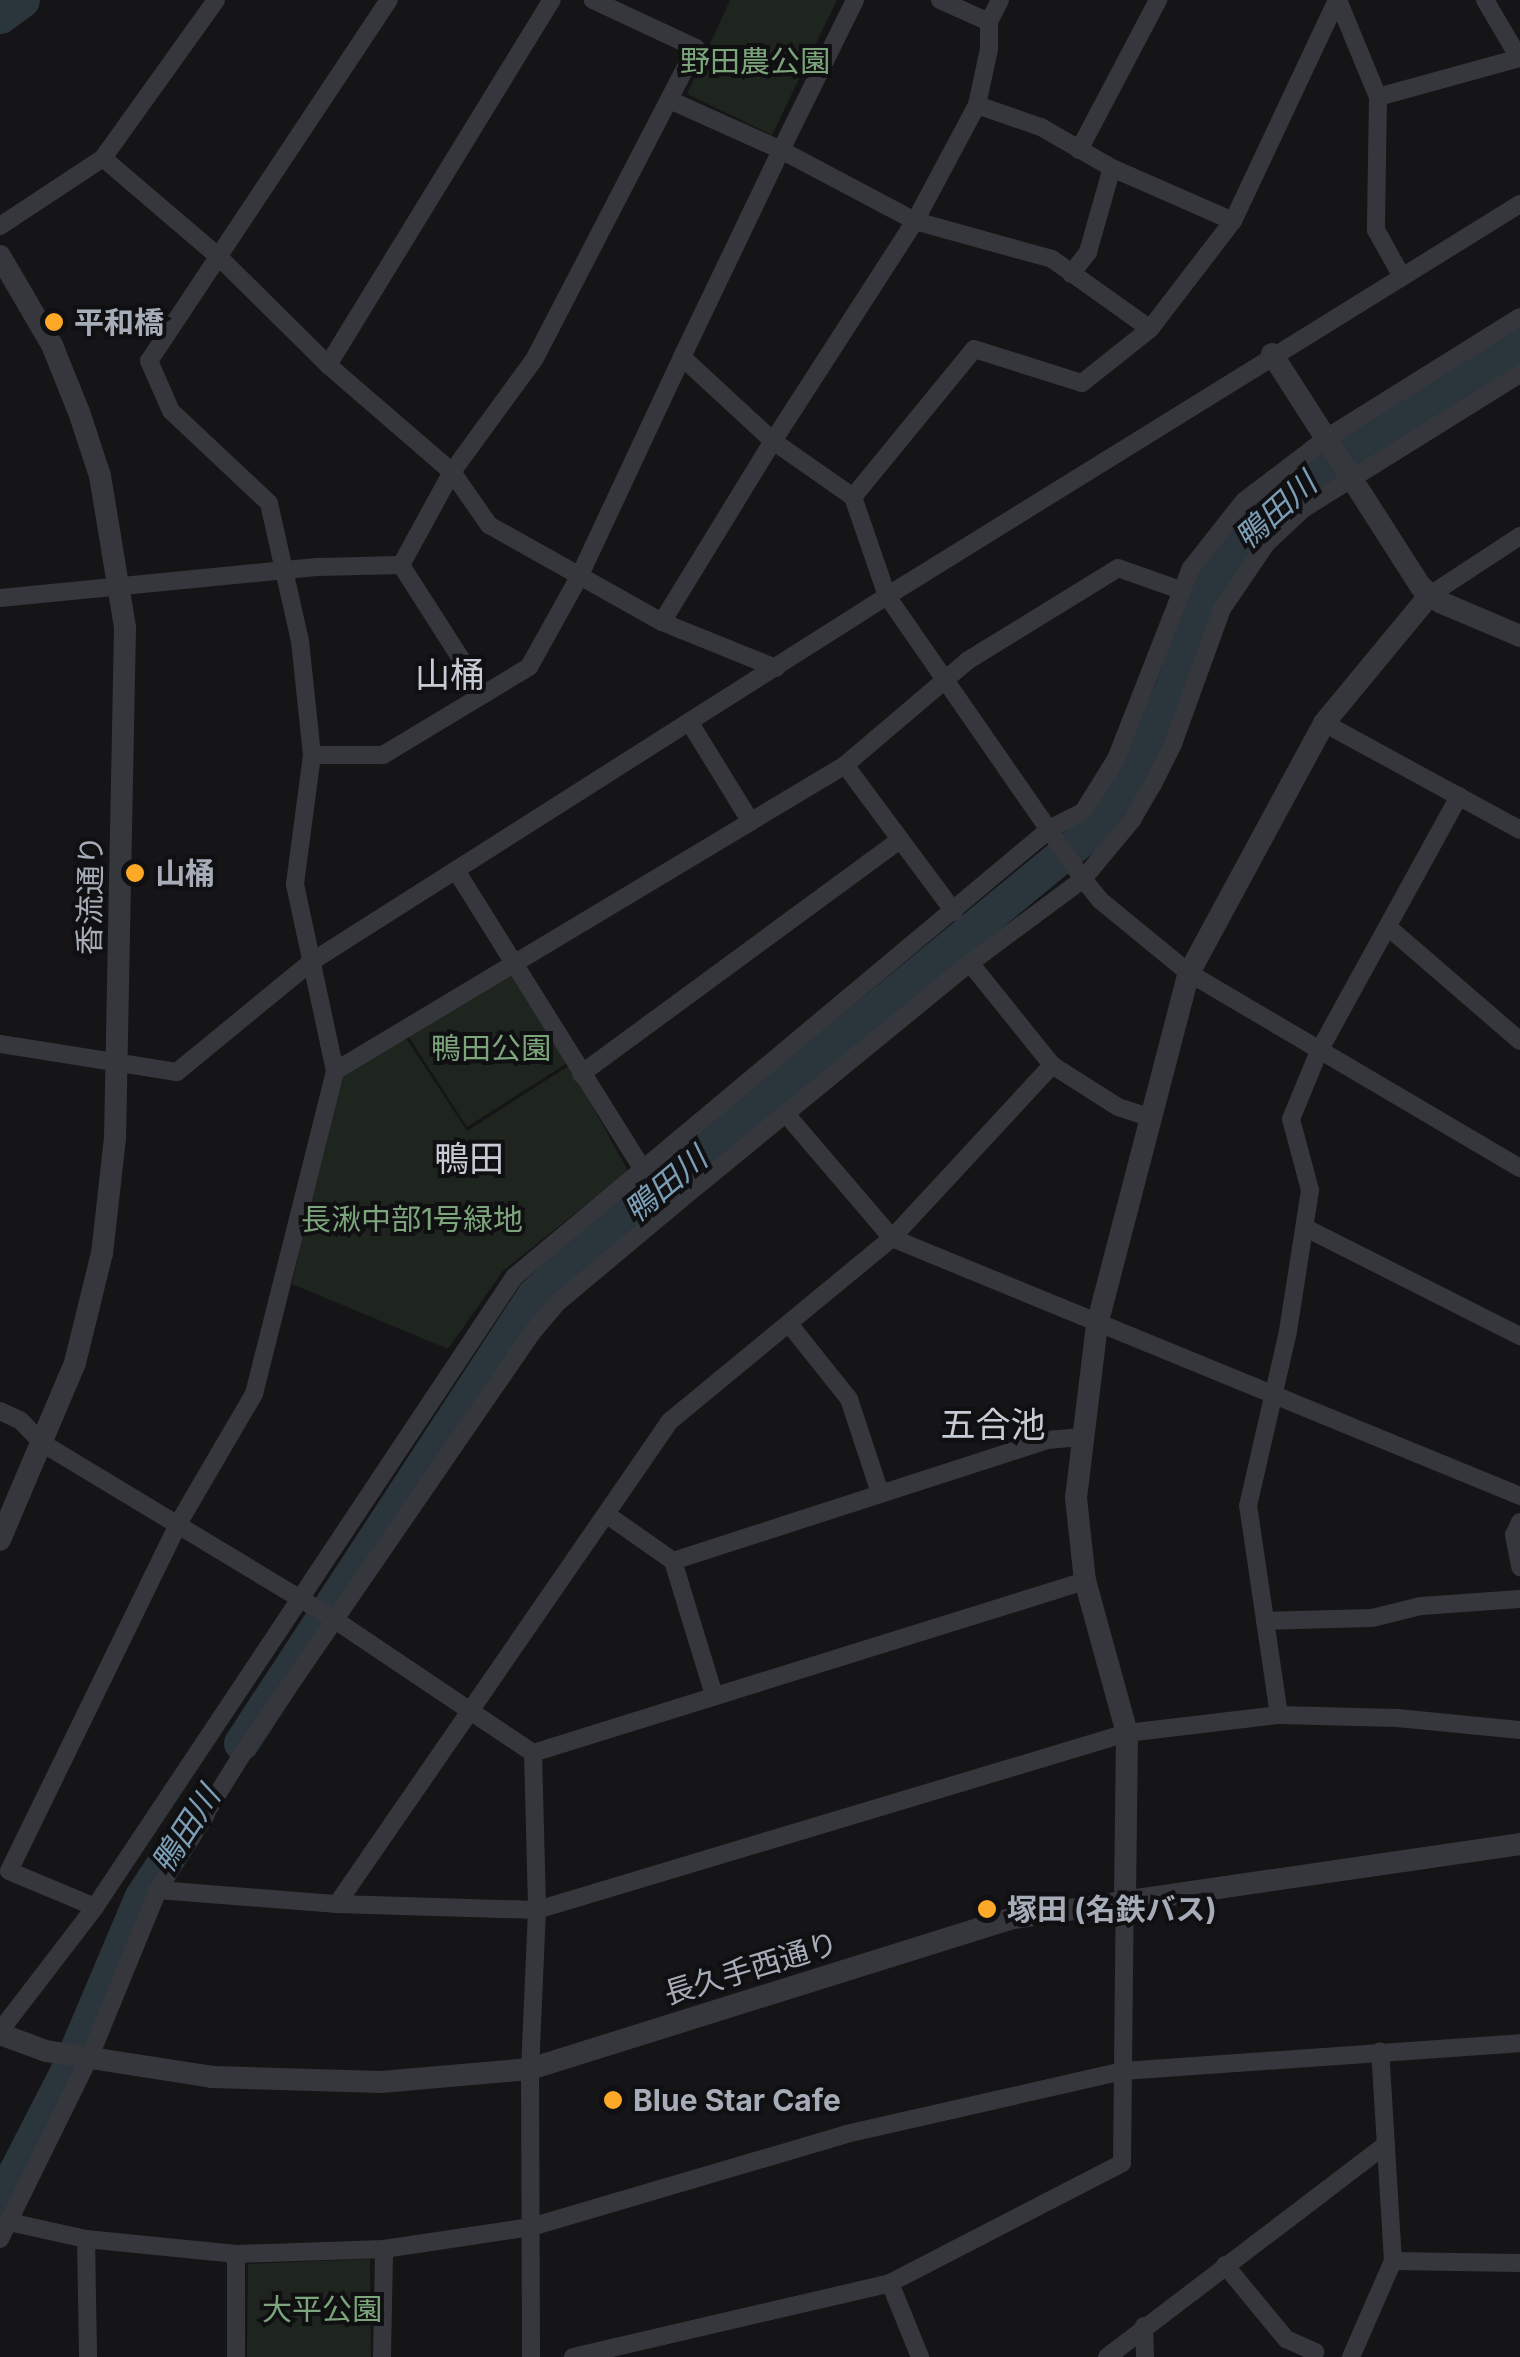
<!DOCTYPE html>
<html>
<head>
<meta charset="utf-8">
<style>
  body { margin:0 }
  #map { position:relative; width:1520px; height:2357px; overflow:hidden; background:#151517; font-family:Inter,"Noto Sans JP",sans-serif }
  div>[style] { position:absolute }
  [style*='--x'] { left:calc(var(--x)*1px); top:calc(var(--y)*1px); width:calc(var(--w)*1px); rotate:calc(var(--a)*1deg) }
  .green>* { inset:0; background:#1d251e }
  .river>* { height:35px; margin:-17.5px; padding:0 17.5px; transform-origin:17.5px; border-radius:17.5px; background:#2a353c }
  .minor>* { height:18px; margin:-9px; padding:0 9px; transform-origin:9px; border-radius:9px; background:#36373c }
  .tertiary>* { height:22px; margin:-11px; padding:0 11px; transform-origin:11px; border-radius:11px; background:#36373c }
  .dots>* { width:28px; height:28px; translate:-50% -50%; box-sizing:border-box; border:5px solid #101012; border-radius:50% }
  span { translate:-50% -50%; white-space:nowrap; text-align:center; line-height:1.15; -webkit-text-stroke:8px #101012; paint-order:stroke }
  .park-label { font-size:30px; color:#7ca57c }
  .poi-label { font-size:30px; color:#a6adb8; font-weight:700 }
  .left { translate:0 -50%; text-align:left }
  .street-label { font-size:30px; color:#a6adb8 }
  .water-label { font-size:32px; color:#7b9eb6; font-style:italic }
  .quarter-label { font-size:35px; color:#c7cbd4 }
</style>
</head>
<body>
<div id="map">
  <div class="green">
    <div style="clip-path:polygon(730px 0,837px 0,772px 135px,687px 94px)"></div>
    <div style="clip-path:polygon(512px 975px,569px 1062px,467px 1127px,407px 1034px)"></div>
    <div style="clip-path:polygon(404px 1035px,467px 1131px,570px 1065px,628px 1171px,503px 1271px,448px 1349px,292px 1284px,340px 1072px)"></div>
    <div style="clip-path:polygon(370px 2259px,371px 2357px,247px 2357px,248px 2264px)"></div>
  </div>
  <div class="river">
    <div style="--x:0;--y:16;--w:27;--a:-36"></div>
    <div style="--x:241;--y:1743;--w:535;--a:-56.81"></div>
    <div style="--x:534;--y:1295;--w:91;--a:-42.3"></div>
    <div style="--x:601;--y:1234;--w:624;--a:-39.41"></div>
    <div style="--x:1083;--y:838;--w:73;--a:-51.7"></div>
    <div style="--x:1128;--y:781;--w:98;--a:-64.5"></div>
    <div style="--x:1170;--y:693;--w:123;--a:-70.1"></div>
    <div style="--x:1212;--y:577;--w:63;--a:-54"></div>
    <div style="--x:1249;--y:526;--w:94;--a:-38.1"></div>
    <div style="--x:1323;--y:468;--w:233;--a:-32.2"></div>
    <div style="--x:0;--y:2202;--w:151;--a:-62.8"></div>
    <div style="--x:69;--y:2068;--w:185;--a:-67"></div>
    <div style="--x:141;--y:1898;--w:103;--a:-56.9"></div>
  </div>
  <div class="minor">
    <div style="--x:940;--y:0;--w:54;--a:24.2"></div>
    <div style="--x:1000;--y:0;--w:25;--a:117"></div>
    <div style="--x:989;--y:22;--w:27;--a:90"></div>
    <div style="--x:989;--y:49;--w:57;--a:102.1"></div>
    <div style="--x:977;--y:105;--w:132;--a:118.1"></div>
    <div style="--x:915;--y:221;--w:142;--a:15.5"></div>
    <div style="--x:1052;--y:259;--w:120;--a:35.5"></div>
    <div style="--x:1338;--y:0;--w:105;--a:67.6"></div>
    <div style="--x:1378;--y:97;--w:133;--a:90.9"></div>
    <div style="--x:1376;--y:230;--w:51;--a:60.9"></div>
    <div style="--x:1485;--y:0;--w:67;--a:59.6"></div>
    <div style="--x:1378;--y:97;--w:147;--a:-15.4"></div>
    <div style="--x:672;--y:101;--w:120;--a:24.2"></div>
    <div style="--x:781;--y:150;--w:167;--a:-63.7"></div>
    <div style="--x:977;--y:105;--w:68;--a:19"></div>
    <div style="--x:1041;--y:127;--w:82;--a:30"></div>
    <div style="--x:1112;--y:168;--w:132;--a:23.7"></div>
    <div style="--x:1079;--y:150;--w:170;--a:-62.2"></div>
    <div style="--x:103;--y:158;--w:153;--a:40.5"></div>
    <div style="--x:219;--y:257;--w:153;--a:44.7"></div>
    <div style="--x:328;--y:365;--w:164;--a:40.8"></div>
    <div style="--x:452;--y:472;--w:65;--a:55.1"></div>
    <div style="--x:489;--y:525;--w:198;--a:29.3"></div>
    <div style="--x:662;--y:622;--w:212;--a:-58.5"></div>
    <div style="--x:773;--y:441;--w:98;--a:35"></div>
    <div style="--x:853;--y:497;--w:105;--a:71"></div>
    <div style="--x:887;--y:596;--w:745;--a:-31.77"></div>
    <div style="--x:0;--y:226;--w:123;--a:-33.4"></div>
    <div style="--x:103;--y:158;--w:194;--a:-54.4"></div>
    <div style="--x:1071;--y:274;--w:28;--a:-52"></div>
    <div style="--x:1088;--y:252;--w:87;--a:-74.1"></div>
    <div style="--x:328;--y:365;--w:428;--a:-58.5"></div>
    <div style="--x:853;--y:497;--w:191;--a:-50.7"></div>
    <div style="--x:974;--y:349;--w:113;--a:17.5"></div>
    <div style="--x:1082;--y:383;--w:87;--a:-38.5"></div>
    <div style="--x:1150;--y:329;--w:136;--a:-52.5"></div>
    <div style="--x:1233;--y:221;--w:244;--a:-64.8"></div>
    <div style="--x:401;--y:565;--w:152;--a:57.4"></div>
    <div style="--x:1430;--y:595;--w:108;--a:-33.2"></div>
    <div style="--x:0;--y:598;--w:320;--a:-5.6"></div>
    <div style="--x:318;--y:567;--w:83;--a:-1.4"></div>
    <div style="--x:401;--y:565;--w:106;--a:-61.3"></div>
    <div style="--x:452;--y:472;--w:141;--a:-53.9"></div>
    <div style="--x:535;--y:358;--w:349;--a:-62.6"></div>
    <div style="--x:696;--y:48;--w:114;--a:-155"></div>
    <div style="--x:662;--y:622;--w:123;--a:22"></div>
    <div style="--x:690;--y:723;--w:116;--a:58.4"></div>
    <div style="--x:1324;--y:723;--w:223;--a:28.6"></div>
    <div style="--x:312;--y:755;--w:71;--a:0"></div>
    <div style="--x:383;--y:755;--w:170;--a:-31.1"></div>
    <div style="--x:529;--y:667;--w:103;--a:-60.9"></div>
    <div style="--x:579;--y:577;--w:243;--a:-64.9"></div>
    <div style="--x:682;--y:357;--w:229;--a:-64.4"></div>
    <div style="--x:781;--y:150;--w:152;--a:27.9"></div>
    <div style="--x:915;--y:221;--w:262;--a:122.8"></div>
    <div style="--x:773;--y:441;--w:124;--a:-137.3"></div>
    <div style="--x:845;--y:765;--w:160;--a:-40.4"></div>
    <div style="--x:967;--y:661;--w:177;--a:-31.6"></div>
    <div style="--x:1118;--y:568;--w:66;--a:19.5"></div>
    <div style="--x:457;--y:872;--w:353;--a:58"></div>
    <div style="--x:1388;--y:927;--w:174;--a:40.8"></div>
    <div style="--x:970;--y:963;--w:131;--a:51.2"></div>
    <div style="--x:1052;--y:1065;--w:78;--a:32.5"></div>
    <div style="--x:1118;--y:1107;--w:35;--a:18"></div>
    <div style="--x:0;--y:1044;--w:179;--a:9"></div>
    <div style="--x:177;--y:1072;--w:173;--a:-39.4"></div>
    <div style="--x:311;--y:962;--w:682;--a:-32.43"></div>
    <div style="--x:887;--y:596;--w:344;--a:55.3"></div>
    <div style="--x:1083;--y:879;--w:77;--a:-50.3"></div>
    <div style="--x:1132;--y:820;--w:39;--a:-60"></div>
    <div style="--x:1152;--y:786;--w:47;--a:-63.4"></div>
    <div style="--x:1173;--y:744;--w:144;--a:-70.1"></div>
    <div style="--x:1222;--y:609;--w:78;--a:-55.9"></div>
    <div style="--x:1266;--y:544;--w:51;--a:-43.4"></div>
    <div style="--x:1303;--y:509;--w:256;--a:-31.9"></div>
    <div style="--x:335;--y:1071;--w:595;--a:-30.96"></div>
    <div style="--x:845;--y:765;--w:183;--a:53.4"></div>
    <div style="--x:581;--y:1074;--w:395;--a:-36.3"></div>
    <div style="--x:786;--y:1114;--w:163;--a:49.5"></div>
    <div style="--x:892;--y:1238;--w:679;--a:22.33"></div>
    <div style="--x:1306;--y:1228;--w:240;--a:26.8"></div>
    <div style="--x:790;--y:1325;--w:95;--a:51.4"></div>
    <div style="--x:849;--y:1399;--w:99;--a:71.7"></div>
    <div style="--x:0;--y:1411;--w:23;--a:25"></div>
    <div style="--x:21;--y:1421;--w:30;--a:46"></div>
    <div style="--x:42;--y:1443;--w:342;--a:31.1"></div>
    <div style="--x:335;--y:1620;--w:239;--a:33.9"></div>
    <div style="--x:533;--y:1753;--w:157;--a:88.5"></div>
    <div style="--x:537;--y:1910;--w:159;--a:92.5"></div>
    <div style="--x:530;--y:2069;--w:288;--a:89.8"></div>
    <div style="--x:606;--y:1514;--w:82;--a:35"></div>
    <div style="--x:673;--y:1561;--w:140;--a:73"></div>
    <div style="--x:1520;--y:1522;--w:14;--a:115"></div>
    <div style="--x:1514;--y:1535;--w:33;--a:79"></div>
    <div style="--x:673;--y:1561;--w:393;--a:-17.9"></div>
    <div style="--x:1047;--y:1440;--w:35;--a:-5"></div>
    <div style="--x:1265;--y:1621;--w:107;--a:-1.6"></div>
    <div style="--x:1372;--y:1618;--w:50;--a:-13.8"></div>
    <div style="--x:1421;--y:1606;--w:99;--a:-4"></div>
    <div style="--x:1279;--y:1715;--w:211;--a:-98.4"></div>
    <div style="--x:1248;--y:1506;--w:180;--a:-77.1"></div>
    <div style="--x:1288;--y:1331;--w:143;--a:-81.1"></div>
    <div style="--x:1310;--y:1190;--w:73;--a:-105"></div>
    <div style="--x:1291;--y:1119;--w:74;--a:-67.6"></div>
    <div style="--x:1319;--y:1051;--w:291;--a:-61.2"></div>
    <div style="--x:533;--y:1753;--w:578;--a:-17.31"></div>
    <div style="--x:158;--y:1890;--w:180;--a:4.5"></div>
    <div style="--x:337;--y:1904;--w:200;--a:1.7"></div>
    <div style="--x:537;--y:1910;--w:616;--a:-16.7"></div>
    <div style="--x:1127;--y:1733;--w:153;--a:-6.8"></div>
    <div style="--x:1279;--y:1715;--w:118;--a:1.5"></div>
    <div style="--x:1397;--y:1718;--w:124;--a:5.6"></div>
    <div style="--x:337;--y:1904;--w:587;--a:-55.42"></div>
    <div style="--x:670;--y:1421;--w:288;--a:-39.5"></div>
    <div style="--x:892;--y:1238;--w:236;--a:-47.2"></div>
    <div style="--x:95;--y:1907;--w:93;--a:-157.3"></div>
    <div style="--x:9;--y:1871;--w:386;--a:-64"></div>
    <div style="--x:178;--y:1524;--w:151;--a:-59.7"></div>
    <div style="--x:254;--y:1394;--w:333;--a:-75.9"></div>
    <div style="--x:335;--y:1071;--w:191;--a:-102.1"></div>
    <div style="--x:295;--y:884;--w:130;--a:-82.5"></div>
    <div style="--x:312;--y:755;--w:115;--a:-96"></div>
    <div style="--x:300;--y:641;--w:141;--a:-102.7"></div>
    <div style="--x:269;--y:503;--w:134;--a:-136.8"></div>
    <div style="--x:171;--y:411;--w:55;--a:-113.7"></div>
    <div style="--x:149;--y:361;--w:433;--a:-56.4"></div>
    <div style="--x:0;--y:2031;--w:156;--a:-52.5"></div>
    <div style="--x:95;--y:1907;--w:757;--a:-56.37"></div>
    <div style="--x:514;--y:1277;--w:700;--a:-39.9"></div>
    <div style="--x:1051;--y:828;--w:36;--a:-27"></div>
    <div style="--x:1083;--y:812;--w:62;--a:-58.1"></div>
    <div style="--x:1116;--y:759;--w:205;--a:-68.6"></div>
    <div style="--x:1191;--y:568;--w:85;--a:-51.7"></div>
    <div style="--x:1244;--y:501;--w:106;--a:-37.3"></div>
    <div style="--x:1328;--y:437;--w:226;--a:-32"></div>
    <div style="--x:9;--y:2222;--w:79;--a:12.4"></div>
    <div style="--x:86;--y:2239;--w:151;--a:5.7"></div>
    <div style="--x:236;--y:2254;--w:148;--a:-1.9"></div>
    <div style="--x:384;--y:2249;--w:149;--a:-8.5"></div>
    <div style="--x:531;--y:2227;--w:328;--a:-16.4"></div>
    <div style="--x:846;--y:2134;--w:284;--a:-12.8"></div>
    <div style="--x:1123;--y:2071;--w:398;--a:-4"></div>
    <div style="--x:0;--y:2239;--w:204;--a:-63.8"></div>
    <div style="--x:90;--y:2056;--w:179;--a:-67.7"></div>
    <div style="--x:158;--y:1890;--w:158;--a:-58.2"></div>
    <div style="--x:241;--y:1756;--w:512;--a:-55.5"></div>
    <div style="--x:531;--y:1334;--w:40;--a:-50"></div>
    <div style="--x:557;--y:1303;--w:160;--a:-39.9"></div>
    <div style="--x:680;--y:1200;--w:375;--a:-39.3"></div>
    <div style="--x:970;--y:963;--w:141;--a:-36.6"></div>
    <div style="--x:1083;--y:879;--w:28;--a:51"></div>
    <div style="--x:1101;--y:901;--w:114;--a:39.3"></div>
    <div style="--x:1189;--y:973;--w:384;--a:30.5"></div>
    <div style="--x:86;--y:2239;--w:118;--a:89"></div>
    <div style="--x:1393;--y:2261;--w:127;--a:0.9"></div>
    <div style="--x:1225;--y:2265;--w:96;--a:50.5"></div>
    <div style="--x:1286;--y:2339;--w:32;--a:24"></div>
    <div style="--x:890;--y:2283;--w:80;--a:67.9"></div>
    <div style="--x:1144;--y:2326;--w:31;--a:88"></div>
    <div style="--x:236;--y:2357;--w:103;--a:-90"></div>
    <div style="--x:382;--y:2357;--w:108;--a:-88.9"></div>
    <div style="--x:573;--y:2357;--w:326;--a:-13.1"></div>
    <div style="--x:890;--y:2283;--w:261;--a:-27.3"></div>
    <div style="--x:1122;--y:2163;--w:265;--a:-89.4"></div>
    <div style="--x:1107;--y:2357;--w:350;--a:-37.3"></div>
    <div style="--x:1351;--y:2357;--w:105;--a:-66.4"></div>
    <div style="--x:1393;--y:2261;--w:210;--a:-93.5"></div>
  </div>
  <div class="tertiary">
    <div style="--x:0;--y:256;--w:103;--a:59.7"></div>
    <div style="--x:52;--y:345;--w:72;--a:68.1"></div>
    <div style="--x:79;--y:412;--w:67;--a:71.8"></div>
    <div style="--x:100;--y:476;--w:153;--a:80.6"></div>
    <div style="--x:125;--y:627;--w:511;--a:91.12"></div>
    <div style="--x:115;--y:1138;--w:116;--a:96.4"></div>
    <div style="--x:102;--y:1253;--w:113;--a:103.8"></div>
    <div style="--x:75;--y:1363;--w:192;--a:113"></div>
    <div style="--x:1272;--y:354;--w:277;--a:57.4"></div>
    <div style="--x:1421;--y:587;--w:24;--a:38"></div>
    <div style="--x:1440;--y:602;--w:87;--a:23"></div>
    <div style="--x:1125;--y:1898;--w:165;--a:-89.3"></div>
    <div style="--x:1127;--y:1733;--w:158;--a:-105.4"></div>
    <div style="--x:1085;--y:1581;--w:83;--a:-96.2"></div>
    <div style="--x:1076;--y:1498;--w:174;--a:-83.1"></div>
    <div style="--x:1097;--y:1325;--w:364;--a:-75.4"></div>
    <div style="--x:1189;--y:973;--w:284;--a:-61.6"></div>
    <div style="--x:1324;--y:723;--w:166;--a:-50.4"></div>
    <div style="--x:0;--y:2034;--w:49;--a:20.3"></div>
    <div style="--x:46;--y:2051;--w:168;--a:8.9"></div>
    <div style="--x:212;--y:2077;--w:169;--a:1.7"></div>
    <div style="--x:381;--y:2082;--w:150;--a:-5"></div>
    <div style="--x:530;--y:2069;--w:506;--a:-17.36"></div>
    <div style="--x:1013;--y:1918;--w:512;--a:-8.3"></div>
  </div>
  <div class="dots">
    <div style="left:54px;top:322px;background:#fda827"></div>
    <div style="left:135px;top:873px;background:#fda827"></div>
    <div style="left:987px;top:1909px;background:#fda827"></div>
    <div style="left:613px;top:2100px;background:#fda827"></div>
  </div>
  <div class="park-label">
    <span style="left:755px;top:61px">野田農公園</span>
    <span style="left:491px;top:1048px">鴨田公園</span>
    <span style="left:412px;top:1219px">長湫中部1号緑地</span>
    <span style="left:322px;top:2309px">大平公園</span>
  </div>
  <div class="poi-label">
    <span class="left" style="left:74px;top:322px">平和橋</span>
    <span class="left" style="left:155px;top:873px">山桶</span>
    <span class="left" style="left:1007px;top:1909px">塚田 (名鉄バス)</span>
    <span class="left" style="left:633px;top:2100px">Blue Star Cafe</span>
  </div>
  <div class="street-label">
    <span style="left:90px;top:895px;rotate:-89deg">香流通り</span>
    <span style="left:751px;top:1968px;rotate:-17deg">長久手西通り</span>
  </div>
  <div class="water-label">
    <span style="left:1276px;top:511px;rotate:-42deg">鴨田川</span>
    <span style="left:666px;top:1185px;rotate:-40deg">鴨田川</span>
    <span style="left:186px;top:1830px;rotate:-57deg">鴨田川</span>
  </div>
  <div class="quarter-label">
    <span style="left:450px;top:674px">山桶</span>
    <span style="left:469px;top:1158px">鴨田</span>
    <span style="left:993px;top:1424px">五合池</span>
  </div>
</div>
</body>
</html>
